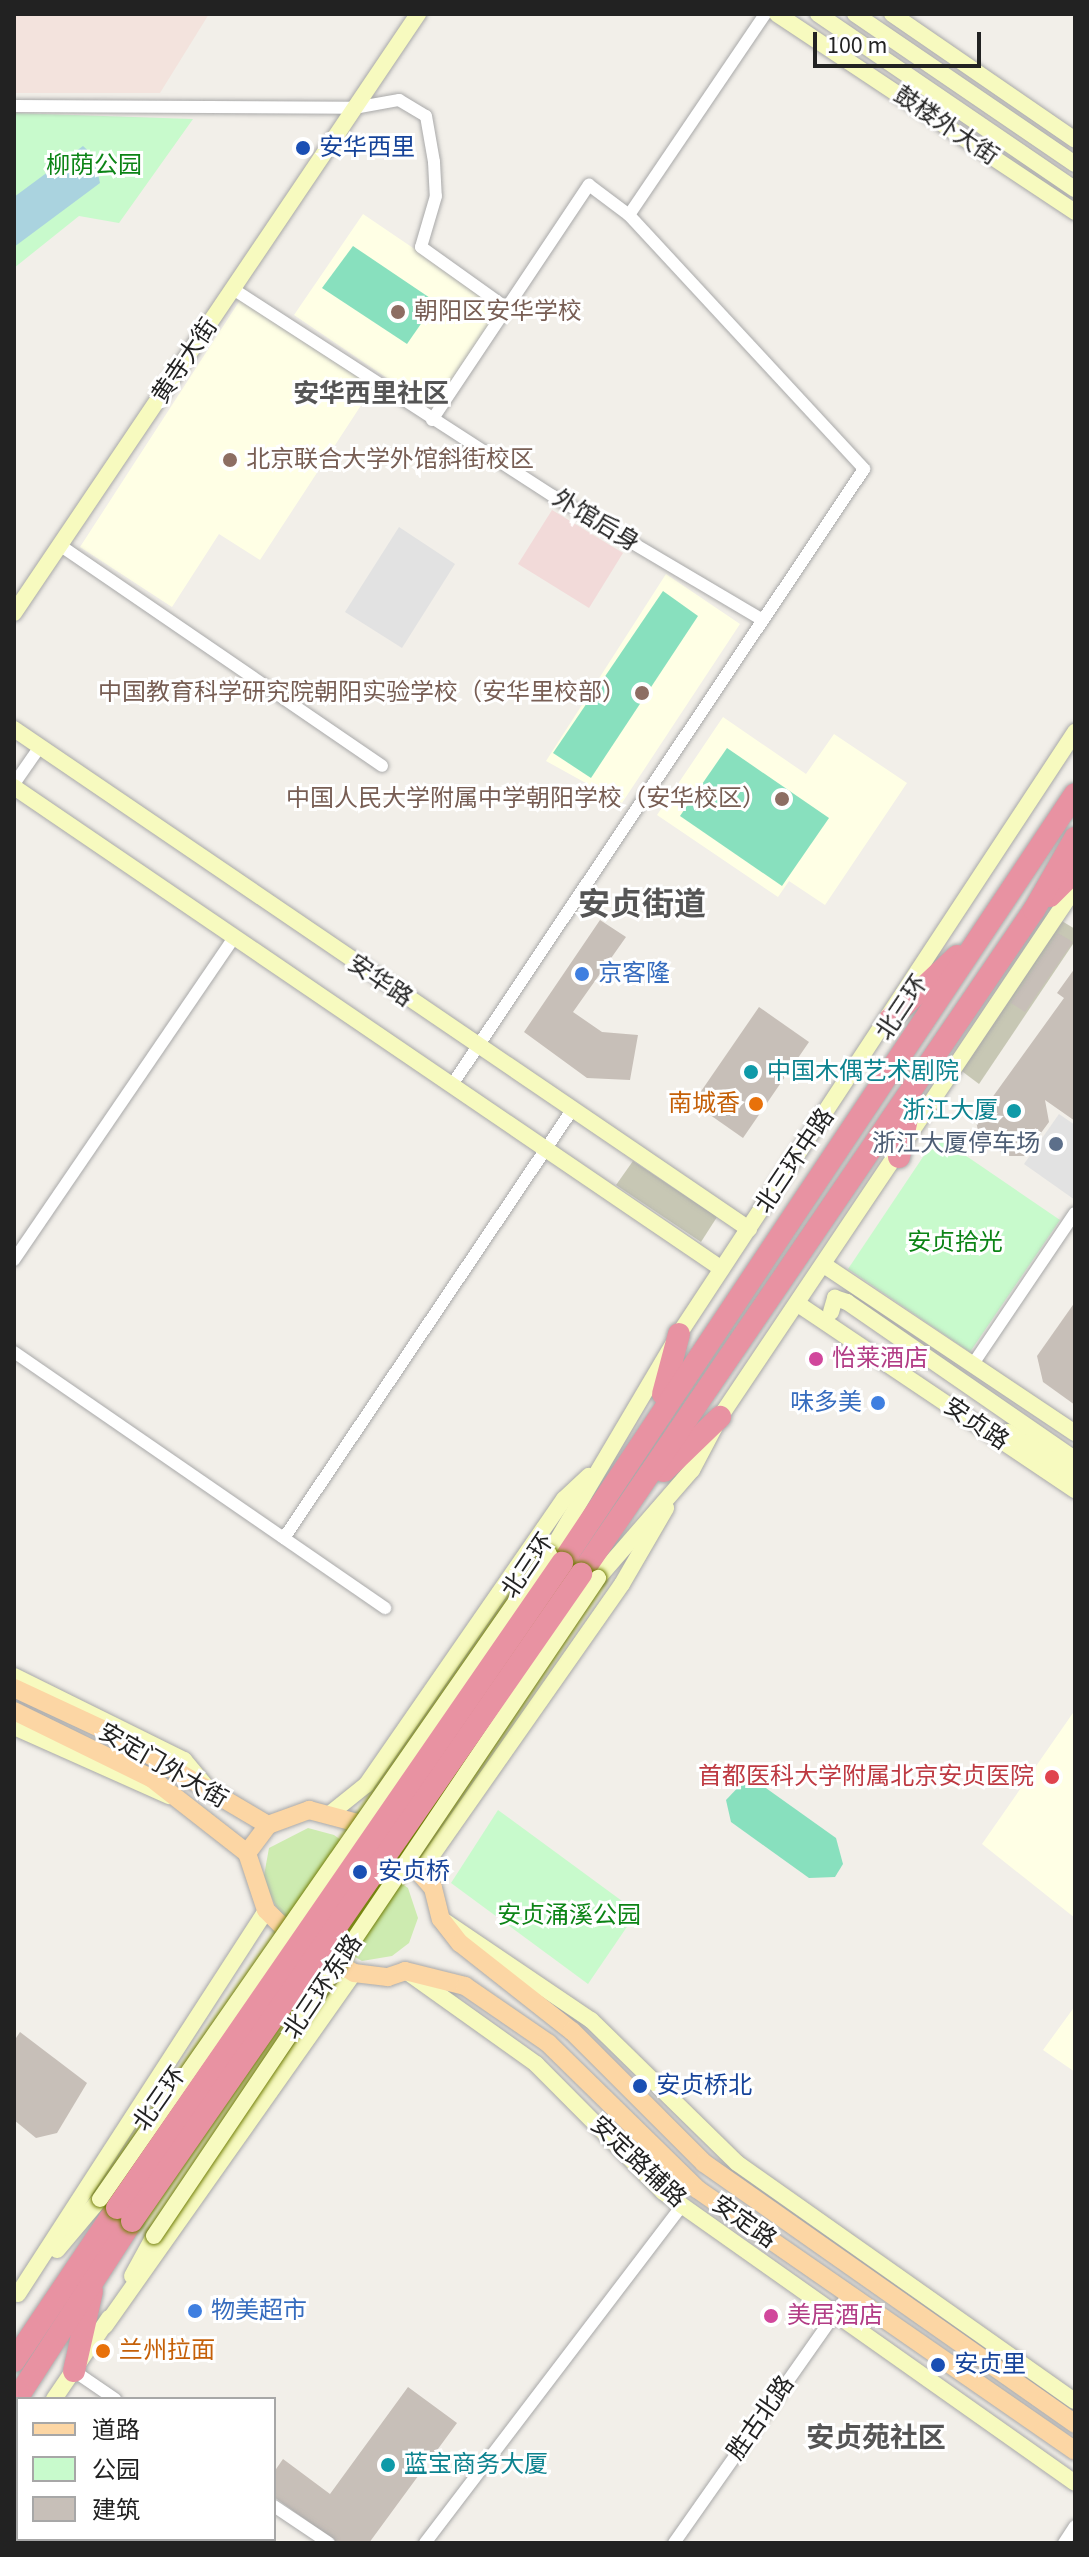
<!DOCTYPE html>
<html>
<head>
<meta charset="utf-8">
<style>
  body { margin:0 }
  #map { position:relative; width:1089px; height:2557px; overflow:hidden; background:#f2efe9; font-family:"Source Sans 3","Noto Sans SC",sans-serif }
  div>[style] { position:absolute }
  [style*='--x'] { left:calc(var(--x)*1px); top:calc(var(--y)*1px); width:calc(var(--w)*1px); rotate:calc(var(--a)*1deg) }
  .commercial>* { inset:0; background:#f2dad9 }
  .education>* { inset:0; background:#ffffe5 }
  .military>* { inset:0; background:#f3e3dd }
  .construction>* { inset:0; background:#c7c7b4 }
  .grass>* { inset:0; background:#cdebb0 }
  .park>* { inset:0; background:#c8facc }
  .pitch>* { inset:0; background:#88e0be }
  .parking>* { inset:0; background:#e2e2e2 }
  .water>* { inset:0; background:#aad3df }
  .building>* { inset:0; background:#c7bfb8 }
  .roads { filter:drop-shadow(0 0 2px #a9a9a9) drop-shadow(0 0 2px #a9a9a9) }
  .street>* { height:12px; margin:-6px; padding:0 6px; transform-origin:6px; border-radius:6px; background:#fff }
  .secondary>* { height:16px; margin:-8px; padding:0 8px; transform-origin:8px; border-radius:8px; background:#f7fabf }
  .primary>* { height:18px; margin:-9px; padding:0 9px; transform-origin:9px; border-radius:9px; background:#fcd6a4 }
  .highway>* { height:22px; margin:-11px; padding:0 11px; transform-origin:11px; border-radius:11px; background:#e892a2 }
  .bridges { filter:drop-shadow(0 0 2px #707d05) drop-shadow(0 0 2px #707d05) }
  .secondary-bridge>* { height:16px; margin:-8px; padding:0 8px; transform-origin:8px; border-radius:8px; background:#f7fabf }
  .highway-bridge>* { height:22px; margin:-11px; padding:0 11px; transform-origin:11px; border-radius:11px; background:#e892a2 }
  .dots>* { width:22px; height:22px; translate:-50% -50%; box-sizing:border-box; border:4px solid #fff; border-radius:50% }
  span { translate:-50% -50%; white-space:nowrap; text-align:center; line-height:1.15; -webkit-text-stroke:6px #fff; paint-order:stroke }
  .street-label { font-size:24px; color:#222 }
  .transit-label { font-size:24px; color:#164399 }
  .left { translate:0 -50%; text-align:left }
  .park-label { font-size:24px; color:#0c8416 }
  .education-label { font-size:24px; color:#785e54 }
  .right { translate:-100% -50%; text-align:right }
  .shop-label { font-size:24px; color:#366cbe }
  .culture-label { font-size:24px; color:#0d838f }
  .food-label { font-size:24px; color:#c56008 }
  .service-label { font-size:24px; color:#4e5e75 }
  .hotel-label { font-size:24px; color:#b23c85 }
  .health-label { font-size:24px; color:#be3a42 }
  .neighbourhood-label { font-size:26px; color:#555; font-weight:700 }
  .quarter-label { font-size:28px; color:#555; font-weight:700 }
  .district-label { font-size:32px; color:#555; font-weight:700 }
  .frame { position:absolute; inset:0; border:16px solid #222; pointer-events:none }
  .legend { position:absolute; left:16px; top:2397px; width:260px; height:144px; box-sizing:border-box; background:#fff; border:2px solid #a7a7a7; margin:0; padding:10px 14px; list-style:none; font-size:24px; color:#222 }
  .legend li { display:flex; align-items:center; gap:16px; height:40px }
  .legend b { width:40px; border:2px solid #a7a7a7 }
  .scale { position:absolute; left:813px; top:32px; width:168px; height:36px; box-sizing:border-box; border:4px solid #222; border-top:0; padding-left:10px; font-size:24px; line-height:28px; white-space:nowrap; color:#222; -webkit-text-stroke:6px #fff; paint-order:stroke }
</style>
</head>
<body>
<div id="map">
  <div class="commercial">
    <div style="clip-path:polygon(552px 510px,623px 553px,589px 608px,518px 564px)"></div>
  </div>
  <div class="education">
    <div style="clip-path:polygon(363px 214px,503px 309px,434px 410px,294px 315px)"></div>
    <div style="clip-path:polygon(242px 297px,373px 387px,260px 560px,219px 534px,172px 607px,80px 547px)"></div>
    <div style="clip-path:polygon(666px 574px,740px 624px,622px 803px,546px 761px)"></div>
    <div style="clip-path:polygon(723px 717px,806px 774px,834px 734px,907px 783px,825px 905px,789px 881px,778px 897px,657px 815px)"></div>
    <div style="clip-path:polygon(1075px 1710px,1075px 1918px,982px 1844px)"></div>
    <div style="clip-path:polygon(1075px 2006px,1075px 2072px,1043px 2050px)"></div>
  </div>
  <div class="military">
    <div style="clip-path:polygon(14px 14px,209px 14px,160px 93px,14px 93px)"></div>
  </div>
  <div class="construction">
    <div style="clip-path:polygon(1057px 918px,1075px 929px,1075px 941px,979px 1084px,955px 1066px)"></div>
    <div style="clip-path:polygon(633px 1161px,717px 1217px,701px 1242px,616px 1185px)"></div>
  </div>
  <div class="grass">
    <div style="clip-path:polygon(308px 1828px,334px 1835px,408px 1888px,418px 1918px,409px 1943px,392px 1956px,362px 1961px,279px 1912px,263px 1881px,269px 1848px)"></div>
  </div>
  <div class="park">
    <div style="clip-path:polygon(14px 113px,193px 119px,119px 223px,79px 216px,14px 268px)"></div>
    <div style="clip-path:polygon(937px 1136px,1060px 1220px,970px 1352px,848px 1269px)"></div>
    <div style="clip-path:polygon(498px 1810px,637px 1912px,588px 1984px,451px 1883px)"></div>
  </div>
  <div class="pitch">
    <div style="clip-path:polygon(353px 246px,436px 302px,407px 344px,322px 288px)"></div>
    <div style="clip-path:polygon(663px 591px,698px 616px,591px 778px,553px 753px)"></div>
    <div style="clip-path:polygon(727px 748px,829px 818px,782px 886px,680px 816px)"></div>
    <div style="clip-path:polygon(745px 1780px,759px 1783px,836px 1838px,843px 1864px,835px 1877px,809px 1878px,731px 1822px,726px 1800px)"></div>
  </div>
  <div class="parking">
    <div style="clip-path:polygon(399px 527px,455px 564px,402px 648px,345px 612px)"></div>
    <div style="clip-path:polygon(1059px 1114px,1075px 1125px,1075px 1200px,1024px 1164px)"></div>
  </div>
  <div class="water">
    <div style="clip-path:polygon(83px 146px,94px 156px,100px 183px,14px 247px,14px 197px)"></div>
  </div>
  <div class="building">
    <div style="clip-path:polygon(600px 920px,626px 937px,573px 1012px,602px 1032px,638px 1035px,630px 1080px,587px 1078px,524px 1032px)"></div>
    <div style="clip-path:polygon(1058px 933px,1073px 942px,1025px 1012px,1011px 1003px)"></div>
    <div style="clip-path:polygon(1075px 968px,1075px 1121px,1045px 1100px,1049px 1122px,1024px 1156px,1007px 1156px,979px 1138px,976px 1120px,1064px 998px,1057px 993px)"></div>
    <div style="clip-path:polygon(759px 1007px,809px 1042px,743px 1138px,693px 1103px)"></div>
    <div style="clip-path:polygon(1075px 1302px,1075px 1405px,1043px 1382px,1037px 1356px)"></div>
    <div style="clip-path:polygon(20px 2032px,87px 2083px,57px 2133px,36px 2138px,14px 2120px,14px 2041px)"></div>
    <div style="clip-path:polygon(408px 2387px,457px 2423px,369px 2543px,338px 2543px,274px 2497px,274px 2472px,283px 2459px,330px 2494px)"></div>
  </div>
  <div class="roads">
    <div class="street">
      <div style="--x:14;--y:106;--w:340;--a:0.3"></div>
      <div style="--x:354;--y:108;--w:46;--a:-10.1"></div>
      <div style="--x:399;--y:100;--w:31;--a:31"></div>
      <div style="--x:426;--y:116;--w:47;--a:80.1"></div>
      <div style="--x:434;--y:162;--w:34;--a:87"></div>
      <div style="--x:436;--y:196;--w:53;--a:106.4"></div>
      <div style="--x:421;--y:247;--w:107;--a:35.5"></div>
      <div style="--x:629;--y:215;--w:243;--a:-55.9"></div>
      <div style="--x:233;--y:289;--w:381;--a:32.9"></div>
      <div style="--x:553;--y:496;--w:242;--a:30.6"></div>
      <div style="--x:432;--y:420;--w:283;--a:-56.3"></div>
      <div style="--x:589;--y:185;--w:50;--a:36.9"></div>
      <div style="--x:629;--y:215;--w:346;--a:47.2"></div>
      <div style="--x:864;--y:469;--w:741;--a:123.78"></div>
      <div style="--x:61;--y:546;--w:389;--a:34.4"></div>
      <div style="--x:14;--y:784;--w:44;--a:-55.2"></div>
      <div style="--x:14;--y:1260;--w:391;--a:-55.7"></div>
      <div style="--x:14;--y:1352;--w:451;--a:34.6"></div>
      <div style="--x:973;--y:1364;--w:182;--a:-56"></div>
      <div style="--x:284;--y:1538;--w:516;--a:-56.06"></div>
      <div style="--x:74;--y:2371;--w:50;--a:34.3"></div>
      <div style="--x:274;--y:2506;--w:66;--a:33.9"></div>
      <div style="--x:425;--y:2543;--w:424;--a:-52.7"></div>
      <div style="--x:674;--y:2543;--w:304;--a:-54.9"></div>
      <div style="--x:1064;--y:2543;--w:20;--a:-57"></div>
    </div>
    <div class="secondary">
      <div style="--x:777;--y:14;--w:358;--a:33.6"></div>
      <div style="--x:818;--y:14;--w:311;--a:34.3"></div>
      <div style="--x:855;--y:14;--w:266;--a:34.3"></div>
      <div style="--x:892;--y:14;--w:222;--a:34.5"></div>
      <div style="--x:14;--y:613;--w:723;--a:-56"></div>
      <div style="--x:14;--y:729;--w:889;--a:34.23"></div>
      <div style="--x:14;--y:787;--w:856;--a:34.25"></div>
      <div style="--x:824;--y:1265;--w:302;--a:33.8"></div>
      <div style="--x:798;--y:1304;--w:334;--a:33.9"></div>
      <div style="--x:831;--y:1312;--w:15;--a:-74"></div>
      <div style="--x:835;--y:1298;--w:13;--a:18"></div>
      <div style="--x:847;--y:1302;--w:277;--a:34.6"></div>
      <div style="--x:1008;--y:1432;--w:80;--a:33.3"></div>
      <div style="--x:549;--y:1554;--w:256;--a:-59.4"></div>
      <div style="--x:679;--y:1334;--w:721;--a:-56.66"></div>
      <div style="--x:598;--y:1578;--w:143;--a:-49"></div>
      <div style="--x:692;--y:1470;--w:60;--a:-62.2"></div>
      <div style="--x:720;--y:1417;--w:637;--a:-56.14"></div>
      <div style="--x:14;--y:1676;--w:190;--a:26.3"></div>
      <div style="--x:184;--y:1760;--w:35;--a:50"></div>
      <div style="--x:14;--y:1727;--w:170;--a:24"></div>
      <div style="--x:331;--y:1813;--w:45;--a:-38.7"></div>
      <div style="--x:366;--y:1785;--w:348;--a:-55.3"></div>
      <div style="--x:564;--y:1499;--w:34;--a:-43"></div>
      <div style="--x:421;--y:1871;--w:350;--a:-55"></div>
      <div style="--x:622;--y:1584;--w:88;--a:-59.9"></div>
      <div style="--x:446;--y:1922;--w:175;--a:34.1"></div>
      <div style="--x:591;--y:2020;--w:204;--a:44.4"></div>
      <div style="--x:737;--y:2163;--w:413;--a:35.2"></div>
      <div style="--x:410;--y:1974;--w:155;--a:35.5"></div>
      <div style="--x:536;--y:2064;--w:180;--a:45.2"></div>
      <div style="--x:663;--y:2192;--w:504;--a:35.23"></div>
      <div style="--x:57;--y:2250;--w:67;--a:-49.9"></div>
      <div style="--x:132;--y:2276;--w:46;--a:-61.2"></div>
      <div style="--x:18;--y:2294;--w:457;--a:-57.1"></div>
      <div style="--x:105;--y:2326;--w:432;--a:-54.8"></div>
      <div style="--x:54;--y:2399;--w:98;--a:-55.8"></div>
      <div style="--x:14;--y:2455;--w:7;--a:-56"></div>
    </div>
    <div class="primary">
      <div style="--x:14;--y:1688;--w:116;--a:25"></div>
      <div style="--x:119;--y:1737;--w:173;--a:30.6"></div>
      <div style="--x:14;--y:1711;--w:153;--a:26.1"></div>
      <div style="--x:151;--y:1778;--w:122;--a:38"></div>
      <div style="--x:247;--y:1853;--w:35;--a:-53"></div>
      <div style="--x:268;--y:1825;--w:44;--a:-20.1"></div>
      <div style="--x:309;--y:1810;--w:47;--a:14.9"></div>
      <div style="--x:354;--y:1822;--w:60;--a:33.4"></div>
      <div style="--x:404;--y:1855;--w:44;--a:48.7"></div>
      <div style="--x:433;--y:1888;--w:32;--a:76"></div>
      <div style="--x:441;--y:1919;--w:31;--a:52"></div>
      <div style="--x:460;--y:1943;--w:142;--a:38.2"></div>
      <div style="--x:572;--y:2031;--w:187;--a:45"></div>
      <div style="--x:704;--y:2163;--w:454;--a:35.1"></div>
      <div style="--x:247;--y:1853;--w:60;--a:71.6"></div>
      <div style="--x:266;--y:1910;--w:28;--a:45"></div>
      <div style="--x:286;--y:1930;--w:80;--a:32.3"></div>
      <div style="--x:354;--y:1973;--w:34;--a:7"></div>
      <div style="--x:388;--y:1977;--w:18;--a:-19"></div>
      <div style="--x:405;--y:1971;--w:62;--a:14"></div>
      <div style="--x:465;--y:1986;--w:101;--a:34.5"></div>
      <div style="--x:548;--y:2043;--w:209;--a:44.4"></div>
      <div style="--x:697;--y:2189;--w:460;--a:34.7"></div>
    </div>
    <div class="highway">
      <div style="--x:1050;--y:896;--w:35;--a:-45"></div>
      <div style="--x:890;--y:1019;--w:92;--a:-43.2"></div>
      <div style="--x:899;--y:1157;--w:59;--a:-78.3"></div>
      <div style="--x:663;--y:1394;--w:62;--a:-75.1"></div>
      <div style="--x:664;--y:1471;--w:78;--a:-44"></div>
      <div style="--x:562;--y:1563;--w:924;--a:-56.29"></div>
      <div style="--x:581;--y:1574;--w:804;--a:-55.7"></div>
      <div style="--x:1034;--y:910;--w:83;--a:-60.3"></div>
      <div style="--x:14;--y:2361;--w:184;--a:-56.1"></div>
      <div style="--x:74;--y:2371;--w:82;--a:-77.3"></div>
      <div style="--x:14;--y:2403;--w:217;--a:-57"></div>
    </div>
  </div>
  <div class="bridges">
    <div class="secondary-bridge">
      <div style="--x:100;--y:2199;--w:786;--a:-55.16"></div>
      <div style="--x:154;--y:2236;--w:794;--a:-55.99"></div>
    </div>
    <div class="highway-bridge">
      <div style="--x:117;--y:2208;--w:784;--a:-55.4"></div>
      <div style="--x:132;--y:2221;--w:788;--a:-55.24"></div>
    </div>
  </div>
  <div class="dots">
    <div style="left:303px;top:148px;background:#1a4fb4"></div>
    <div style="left:398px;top:312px;background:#8d6e63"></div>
    <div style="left:230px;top:460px;background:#8d6e63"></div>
    <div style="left:642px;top:693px;background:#8d6e63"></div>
    <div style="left:782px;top:799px;background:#8d6e63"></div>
    <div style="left:582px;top:974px;background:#3f7fe0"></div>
    <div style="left:751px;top:1072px;background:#0f9aa8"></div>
    <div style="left:756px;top:1104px;background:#e8710a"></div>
    <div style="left:1014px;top:1111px;background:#0f9aa8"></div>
    <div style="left:1056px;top:1144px;background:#5c6f8a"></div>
    <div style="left:816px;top:1359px;background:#d1479c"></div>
    <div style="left:878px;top:1403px;background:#3f7fe0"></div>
    <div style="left:1052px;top:1777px;background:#e0444e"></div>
    <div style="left:360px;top:1872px;background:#1a4fb4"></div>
    <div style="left:640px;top:2086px;background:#1a4fb4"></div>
    <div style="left:195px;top:2311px;background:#3f7fe0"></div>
    <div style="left:771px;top:2316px;background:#d1479c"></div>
    <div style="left:103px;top:2351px;background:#e8710a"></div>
    <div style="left:938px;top:2365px;background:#1a4fb4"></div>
    <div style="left:388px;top:2465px;background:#0f9aa8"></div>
  </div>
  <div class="street-label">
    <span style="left:946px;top:126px;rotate:34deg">鼓楼外大街</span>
    <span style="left:185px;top:361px;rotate:-56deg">黄寺大街</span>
    <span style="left:596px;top:521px;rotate:31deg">外馆后身</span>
    <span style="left:380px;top:981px;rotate:34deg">安华路</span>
    <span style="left:902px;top:1008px;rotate:-56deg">北三环</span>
    <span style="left:795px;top:1161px;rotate:-56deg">北三环中路</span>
    <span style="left:976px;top:1424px;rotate:34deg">安贞路</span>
    <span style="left:528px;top:1566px;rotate:-56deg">北三环</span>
    <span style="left:163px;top:1766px;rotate:30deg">安定门外大街</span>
    <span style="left:323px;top:1987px;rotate:-56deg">北三环东路</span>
    <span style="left:160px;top:2099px;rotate:-55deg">北三环</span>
    <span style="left:638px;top:2162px;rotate:43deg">安定路辅路</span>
    <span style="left:744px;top:2222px;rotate:35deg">安定路</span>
    <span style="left:761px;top:2418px;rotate:-55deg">胜古北路</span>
  </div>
  <div class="transit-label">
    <span class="left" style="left:319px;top:148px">安华西里</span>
    <span class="left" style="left:378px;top:1872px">安贞桥</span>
    <span class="left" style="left:656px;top:2086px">安贞桥北</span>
    <span class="left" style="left:954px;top:2365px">安贞里</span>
  </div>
  <div class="park-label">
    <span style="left:94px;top:166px">柳荫公园</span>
    <span style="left:955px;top:1243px">安贞拾光</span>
    <span style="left:569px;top:1916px">安贞涌溪公园</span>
  </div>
  <div class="education-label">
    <span class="left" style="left:414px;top:312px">朝阳区安华学校</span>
    <span class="left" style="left:246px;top:460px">北京联合大学外馆斜街校区</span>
    <span class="right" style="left:626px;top:693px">中国教育科学研究院朝阳实验学校（安华里校部）</span>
    <span class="right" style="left:766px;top:799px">中国人民大学附属中学朝阳学校（安华校区）</span>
  </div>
  <div class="shop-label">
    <span class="left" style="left:598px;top:974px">京客隆</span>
    <span class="right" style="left:862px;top:1403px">味多美</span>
    <span class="left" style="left:211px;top:2311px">物美超市</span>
  </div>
  <div class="culture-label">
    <span class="left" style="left:767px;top:1072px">中国木偶艺术剧院</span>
    <span class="right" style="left:998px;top:1111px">浙江大厦</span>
    <span class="left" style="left:404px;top:2465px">蓝宝商务大厦</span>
  </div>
  <div class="food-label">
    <span class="right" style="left:740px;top:1104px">南城香</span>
    <span class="left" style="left:119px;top:2351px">兰州拉面</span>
  </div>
  <div class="service-label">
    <span class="right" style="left:1040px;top:1144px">浙江大厦停车场</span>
  </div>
  <div class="hotel-label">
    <span class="left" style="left:832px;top:1359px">怡莱酒店</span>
    <span class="left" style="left:787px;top:2316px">美居酒店</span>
  </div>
  <div class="health-label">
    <span class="right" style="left:1034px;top:1777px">首都医科大学附属北京安贞医院</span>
  </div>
  <div class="neighbourhood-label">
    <span style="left:371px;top:394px">安华西里社区</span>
  </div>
  <div class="quarter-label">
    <span style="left:876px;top:2438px">安贞苑社区</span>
  </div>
  <div class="district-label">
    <span style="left:642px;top:905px">安贞街道</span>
  </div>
  <div class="frame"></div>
  <ul class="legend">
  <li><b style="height:10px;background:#fcd6a4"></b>道路</li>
  <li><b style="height:22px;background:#c8facc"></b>公园</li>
  <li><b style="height:22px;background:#c7bfb8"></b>建筑</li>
  </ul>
  <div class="scale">100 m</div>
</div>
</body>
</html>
